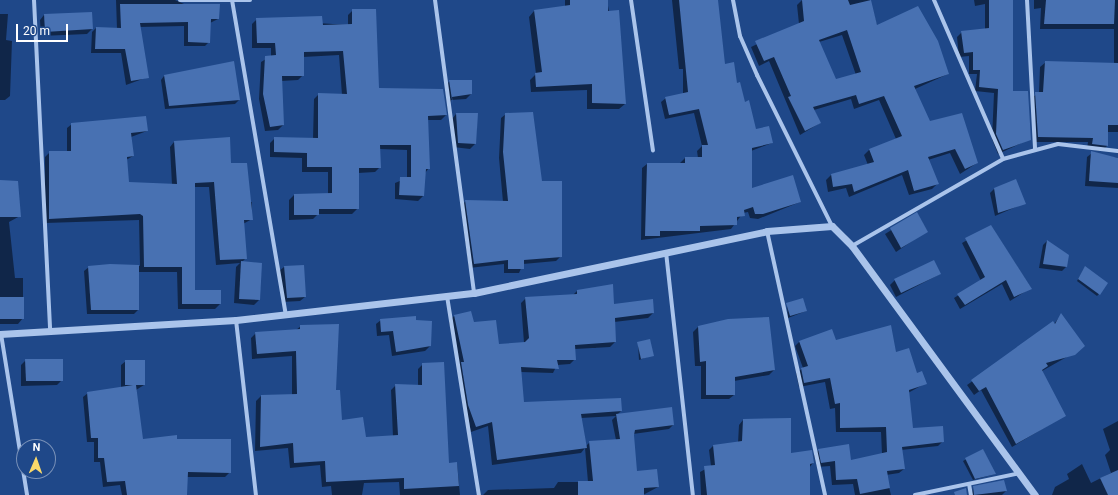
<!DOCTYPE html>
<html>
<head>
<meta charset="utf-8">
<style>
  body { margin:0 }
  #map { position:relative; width:1118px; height:495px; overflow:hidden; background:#1f4889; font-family:Roboto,sans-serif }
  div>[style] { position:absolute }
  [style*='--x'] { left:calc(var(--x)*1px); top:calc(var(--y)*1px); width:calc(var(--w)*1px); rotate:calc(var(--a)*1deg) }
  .shadow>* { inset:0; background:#0007 }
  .building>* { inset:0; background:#4871b2 }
  .minor>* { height:4px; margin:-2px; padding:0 2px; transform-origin:2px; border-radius:2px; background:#aac4eb }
  .tertiary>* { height:7px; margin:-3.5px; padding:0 3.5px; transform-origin:3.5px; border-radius:3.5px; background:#aac4eb }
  span { translate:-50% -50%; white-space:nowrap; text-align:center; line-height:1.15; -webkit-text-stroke:3px #1f4889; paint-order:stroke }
  .north { position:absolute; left:16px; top:439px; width:40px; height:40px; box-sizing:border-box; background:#1f4889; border:1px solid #7991b8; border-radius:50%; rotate:2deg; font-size:11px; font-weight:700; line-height:16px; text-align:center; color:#fff }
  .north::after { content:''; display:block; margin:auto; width:14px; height:18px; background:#f9d86a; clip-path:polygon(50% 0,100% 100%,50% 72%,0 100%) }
  .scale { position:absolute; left:16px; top:24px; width:52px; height:18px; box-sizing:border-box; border:2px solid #fff; border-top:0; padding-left:5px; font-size:12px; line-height:14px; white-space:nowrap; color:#fff; -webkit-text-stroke:3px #1f4889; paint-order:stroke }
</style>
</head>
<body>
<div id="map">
  <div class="shadow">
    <div style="clip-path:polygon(116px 0,200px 0,175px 0,218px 19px,210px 23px,209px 42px,205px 46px,184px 46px,184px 26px,139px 27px,148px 77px,126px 85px,121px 53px,91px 53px,92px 32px,96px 28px,117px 29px)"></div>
    <div style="clip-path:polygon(565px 0,607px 0,625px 104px,619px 109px,587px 109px,587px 90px,531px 92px,530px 80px,536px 74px,529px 17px,534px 11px,565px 7px)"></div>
    <div style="clip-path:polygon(672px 0,710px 0,724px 65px,756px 130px,772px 143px,751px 151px,751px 190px,800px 202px,758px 219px,750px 218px,748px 212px,743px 213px,731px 229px,641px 240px,642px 168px,647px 164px,680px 163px,685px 158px,698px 158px,697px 151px,702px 146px,694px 113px,665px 119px,661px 102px,666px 98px,683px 94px,683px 69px,679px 69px)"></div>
    <div style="clip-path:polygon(evenodd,802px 0,870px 0,877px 26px,948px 74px,915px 89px,929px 122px,977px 163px,960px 174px,950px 153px,928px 160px,938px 183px,932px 189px,909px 195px,902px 175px,849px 197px,846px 188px,828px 192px,826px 180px,831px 175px,868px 165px,864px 155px,869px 150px,896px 139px,879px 100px,854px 109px,851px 99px,814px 110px,820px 123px,800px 135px,769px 61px,759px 66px,751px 47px,799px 24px,797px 5px,802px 0,842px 35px,856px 75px,835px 80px,819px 42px,842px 35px)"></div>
    <div style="clip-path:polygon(974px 0,1003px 0,1012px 92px,1030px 139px,998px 154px,992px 139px,994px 93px,975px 91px,977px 74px,969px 74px,969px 56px,959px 57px,957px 37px,962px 32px,985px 30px,985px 4px,975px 6px)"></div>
    <div style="clip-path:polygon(1034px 0,1118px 0,1118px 132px,1107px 132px,1107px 146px,1102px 151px,1087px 149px,1088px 142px,1034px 142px,1031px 98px,1039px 93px,1040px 67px,1046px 62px,1114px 64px,1114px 29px,1040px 29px,1041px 8px,1034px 9px)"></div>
    <div style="clip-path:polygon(353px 10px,378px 89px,446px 115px,441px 120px,427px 120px,429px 168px,425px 173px,423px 196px,418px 201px,395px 199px,395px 183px,407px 178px,407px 150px,379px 149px,380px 167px,375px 172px,358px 173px,358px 208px,352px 214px,318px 214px,313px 219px,289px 220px,289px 200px,294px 195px,328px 195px,328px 172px,302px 172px,302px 158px,270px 157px,270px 143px,275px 138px,313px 139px,314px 99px,319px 94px,342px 95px,339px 55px,303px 57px,303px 75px,298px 80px,281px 81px,283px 125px,278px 130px,265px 131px,259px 99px,261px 62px,271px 56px,271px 48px,252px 48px,252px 24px,257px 19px,348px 25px,348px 15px)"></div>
    <div style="clip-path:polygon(0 14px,8px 14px,6px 40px,12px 41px,10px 96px,5px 100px,0 100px)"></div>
    <div style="clip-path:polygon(44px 15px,92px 29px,87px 34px,41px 36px,40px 20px)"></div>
    <div style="clip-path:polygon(233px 62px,239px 100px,235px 104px,165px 109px,161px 80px,164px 76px)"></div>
    <div style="clip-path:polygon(450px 81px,471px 94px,466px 99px,451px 100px,448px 110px,445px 86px)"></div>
    <div style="clip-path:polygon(456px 114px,477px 114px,475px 144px,470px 149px,453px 147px,452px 119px)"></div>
    <div style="clip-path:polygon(506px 114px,542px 182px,561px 256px,556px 261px,523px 264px,519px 273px,504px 273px,504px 264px,469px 268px,461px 206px,466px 201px,503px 202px,499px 158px,501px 118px)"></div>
    <div style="clip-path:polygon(72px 124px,147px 131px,131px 137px,133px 156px,126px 160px,128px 183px,172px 185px,170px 147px,174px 142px,230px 164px,248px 202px,252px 202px,252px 219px,243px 224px,246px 258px,242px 262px,259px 300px,254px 305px,234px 303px,236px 267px,240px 263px,216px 265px,209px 187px,194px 187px,194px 291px,220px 304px,215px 309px,178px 309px,177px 272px,138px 272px,138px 310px,134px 314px,87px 314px,84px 271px,89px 267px,140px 266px,139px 220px,45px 223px,45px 157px,50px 152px,67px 152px,67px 128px)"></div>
    <div style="clip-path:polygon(1092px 153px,1118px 158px,1118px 188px,1085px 186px,1087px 157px)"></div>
    <div style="clip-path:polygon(0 181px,20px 216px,9px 222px,15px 278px,23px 278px,23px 318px,18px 324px,0 324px)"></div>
    <div style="clip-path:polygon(994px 189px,1025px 203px,995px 216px,990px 193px)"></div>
    <div style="clip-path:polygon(917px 214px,927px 231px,896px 252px,885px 234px)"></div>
    <div style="clip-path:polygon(991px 226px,1031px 288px,1010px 301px,1002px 284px,960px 309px,954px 298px,981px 281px,962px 243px)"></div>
    <div style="clip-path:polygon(1047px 241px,1066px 267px,1062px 271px,1039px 268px,1043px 245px)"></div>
    <div style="clip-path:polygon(303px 266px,305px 297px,300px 301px,282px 302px,279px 271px,284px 267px)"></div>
    <div style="clip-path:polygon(1085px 267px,1099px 294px,1097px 296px,1077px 281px)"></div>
    <div style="clip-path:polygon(940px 274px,896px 297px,890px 285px,895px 280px)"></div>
    <div style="clip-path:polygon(evenodd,577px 291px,613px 305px,653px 313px,648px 318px,614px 322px,615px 342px,610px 347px,575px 349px,575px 359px,570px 364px,557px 365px,553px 373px,520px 372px,523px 403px,621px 411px,617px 415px,673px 425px,669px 429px,633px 434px,636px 472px,658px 487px,643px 495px,483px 495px,488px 490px,554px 488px,558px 482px,588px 482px,585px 448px,581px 453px,492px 465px,488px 426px,471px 432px,449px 321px,454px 316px,473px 324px,498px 346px,524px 343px,521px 303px,526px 298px,573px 295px,577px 291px,616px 416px,612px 420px,616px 440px,590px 442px,586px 446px,581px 418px,616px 416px)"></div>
    <div style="clip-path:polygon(787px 304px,806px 311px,788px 318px)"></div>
    <div style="clip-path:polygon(1061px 315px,1079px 350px,1042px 371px,1064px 416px,1012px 447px,981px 390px,974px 395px,967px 385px,1054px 324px)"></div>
    <div style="clip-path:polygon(381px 320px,415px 321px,430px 346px,425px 351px,392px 356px,389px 335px,377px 336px,376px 324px)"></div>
    <div style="clip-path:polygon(301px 326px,335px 391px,341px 421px,365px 438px,393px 437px,391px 390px,396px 385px,418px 386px,418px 369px,423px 364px,448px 464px,457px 463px,460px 495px,400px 495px,399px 482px,364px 483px,362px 495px,332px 495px,331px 486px,322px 487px,320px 465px,290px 468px,288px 448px,255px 451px,256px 401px,261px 396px,292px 395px,292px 356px,252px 359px,251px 338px,256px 333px,296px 330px)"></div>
    <div style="clip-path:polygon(698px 327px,774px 370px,769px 375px,734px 381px,734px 395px,729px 399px,701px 399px,701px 366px,695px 366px,693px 332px)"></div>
    <div style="clip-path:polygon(800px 341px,836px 341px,895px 353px,926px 383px,908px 393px,912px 430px,943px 441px,938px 446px,901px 450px,904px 469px,899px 473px,886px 475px,891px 495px,855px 495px,853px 484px,832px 485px,830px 466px,817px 467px,814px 455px,819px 450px,850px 461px,882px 454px,881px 432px,836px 432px,835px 408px,830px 409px,825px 382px,799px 387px,796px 373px,803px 368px,795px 346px)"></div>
    <div style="clip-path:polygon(638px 343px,653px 355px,639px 360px)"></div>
    <div style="clip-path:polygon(26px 360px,62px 380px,57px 385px,21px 386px,21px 365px)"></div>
    <div style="clip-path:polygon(126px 361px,144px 361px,144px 385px,136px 390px,142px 440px,176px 440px,230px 472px,225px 477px,186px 477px,186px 495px,122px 495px,120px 485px,103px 487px,100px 462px,94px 462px,94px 442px,87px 442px,83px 397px,88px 393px,121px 388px,121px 365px)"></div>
    <div style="clip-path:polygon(743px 420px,790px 454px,813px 463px,809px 468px,809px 495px,701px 495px,700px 472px,711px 466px,709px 450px,713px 446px,738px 443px,739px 425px)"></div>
    <div style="clip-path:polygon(1118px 421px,1118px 495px,1052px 495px,1055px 487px,1069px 479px,1067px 474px,1082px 464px,1091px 483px,1111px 473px,1105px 455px,1110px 450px,1103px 429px)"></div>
    <div style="clip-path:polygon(983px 450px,995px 474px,973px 480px,963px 461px)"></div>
    <div style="clip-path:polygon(974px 487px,1006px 491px,1002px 495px,971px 495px)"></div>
  </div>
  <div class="building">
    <div style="clip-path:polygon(570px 0,608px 0,608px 11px,619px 10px,626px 104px,592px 103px,592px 84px,536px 87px,535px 73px,542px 72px,534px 10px,570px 5px)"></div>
    <div style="clip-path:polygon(679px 0,718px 0,725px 64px,734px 62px,737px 83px,740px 82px,745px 102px,749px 100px,756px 129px,769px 126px,773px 143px,752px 148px,752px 188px,793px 175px,801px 202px,763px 214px,755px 214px,753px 207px,744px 210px,745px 216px,737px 217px,737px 225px,700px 226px,700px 231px,660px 231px,660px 236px,645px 236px,647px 163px,685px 163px,685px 157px,702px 157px,702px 145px,708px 145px,699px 109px,669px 115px,665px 97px,688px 92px)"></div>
    <div style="clip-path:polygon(evenodd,802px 0,848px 0,850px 5px,871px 0,877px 25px,918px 6px,938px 41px,949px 74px,914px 86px,930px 121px,962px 113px,978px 163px,965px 169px,955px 149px,928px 157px,939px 184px,914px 191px,908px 170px,854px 192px,852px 184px,833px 187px,831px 174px,874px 162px,869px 149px,902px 136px,884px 96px,859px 104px,856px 95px,813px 107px,821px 123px,805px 131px,788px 97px,791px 96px,774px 57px,764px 61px,755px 41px,804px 21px,802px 0,847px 30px,861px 72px,836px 79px,819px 40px,847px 30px)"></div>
    <div style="clip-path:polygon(989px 0,1013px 0,1013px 91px,1028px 91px,1031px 140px,1003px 150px,996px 134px,998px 89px,979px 87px,980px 70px,973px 70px,973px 52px,964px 53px,961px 31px,989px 28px)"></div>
    <div style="clip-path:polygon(1046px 0,1115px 0,1114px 24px,1044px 24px)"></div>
    <div style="clip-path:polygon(120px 4px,220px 4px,219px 19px,211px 19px,210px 43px,188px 42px,188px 22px,140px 23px,149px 78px,131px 81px,125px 49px,95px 49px,96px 27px,121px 28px)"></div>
    <div style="clip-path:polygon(352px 9px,376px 9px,379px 88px,443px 89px,447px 115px,428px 116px,430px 169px,426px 169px,424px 196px,399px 195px,400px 177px,411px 177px,411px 145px,380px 145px,381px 168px,359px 168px,359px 209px,319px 209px,319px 215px,294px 215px,294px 194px,332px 193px,332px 167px,307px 167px,307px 153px,274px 152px,274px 137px,318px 138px,318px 93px,347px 94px,343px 51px,304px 52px,304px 76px,282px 76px,284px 125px,270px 127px,263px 94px,265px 56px,276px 55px,275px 43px,257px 43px,256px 18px,322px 16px,323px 25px,352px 24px)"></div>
    <div style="clip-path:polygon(92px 12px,93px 29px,45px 32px,44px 14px)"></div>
    <div style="clip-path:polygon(234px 61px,240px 100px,169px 106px,164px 75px)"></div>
    <div style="clip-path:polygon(1045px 61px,1118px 63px,1118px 125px,1108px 125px,1108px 146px,1092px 144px,1093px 138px,1038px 137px,1035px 92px,1043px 92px)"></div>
    <div style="clip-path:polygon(449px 80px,472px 80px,472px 94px,452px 97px,453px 106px)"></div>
    <div style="clip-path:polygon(533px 112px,542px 181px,562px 181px,562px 257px,524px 260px,524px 269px,508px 269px,508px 260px,474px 264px,465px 200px,508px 201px,503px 152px,505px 113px)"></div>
    <div style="clip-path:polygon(456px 113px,478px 113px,476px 144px,458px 143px)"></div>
    <div style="clip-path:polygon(146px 116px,148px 131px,131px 133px,134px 156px,127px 157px,129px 182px,177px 184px,174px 141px,230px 137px,231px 163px,247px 163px,253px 220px,244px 220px,247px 259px,220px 260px,214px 182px,195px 183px,195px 290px,221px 290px,221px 304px,182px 304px,182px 267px,144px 267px,143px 216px,140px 214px,49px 219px,49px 151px,71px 151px,71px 123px)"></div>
    <div style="clip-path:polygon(1091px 151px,1118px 158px,1118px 183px,1089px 181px)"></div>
    <div style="clip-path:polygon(1016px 179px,1026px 204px,998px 213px,994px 188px)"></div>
    <div style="clip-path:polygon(0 180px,18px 181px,21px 217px,0 217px)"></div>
    <div style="clip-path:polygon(917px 212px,928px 232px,901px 248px,890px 228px)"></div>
    <div style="clip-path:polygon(991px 225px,1032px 289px,1014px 297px,1006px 280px,965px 305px,957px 294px,985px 277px,965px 238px)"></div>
    <div style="clip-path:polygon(1047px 240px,1069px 255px,1067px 267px,1043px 264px)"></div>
    <div style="clip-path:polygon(934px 260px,941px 274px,901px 293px,894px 279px)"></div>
    <div style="clip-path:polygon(241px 261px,262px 263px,260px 300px,239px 299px)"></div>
    <div style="clip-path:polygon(110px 264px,139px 265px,139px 310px,91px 310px,88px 266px)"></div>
    <div style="clip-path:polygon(304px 265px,306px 297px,287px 298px,284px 266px)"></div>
    <div style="clip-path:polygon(1085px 266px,1108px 283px,1100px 295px,1078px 279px)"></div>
    <div style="clip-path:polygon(613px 284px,614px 304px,653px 299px,654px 313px,615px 318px,616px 342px,575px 345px,576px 360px,557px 360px,559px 369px,521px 367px,524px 402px,621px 398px,622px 411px,581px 414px,587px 448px,497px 460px,492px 422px,476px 427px,468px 405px,461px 362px,464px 362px,454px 315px,471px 311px,474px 322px,496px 320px,499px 344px,525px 342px,529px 338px,525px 297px,577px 294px,577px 290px)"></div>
    <div style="clip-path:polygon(0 297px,24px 297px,24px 319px,0 319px)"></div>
    <div style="clip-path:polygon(803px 298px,807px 311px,790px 316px,786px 303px)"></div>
    <div style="clip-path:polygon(1061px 313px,1085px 346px,1075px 355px,1046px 363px,1048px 366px,1042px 370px,1066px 416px,1016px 444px,986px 387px,979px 391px,971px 380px,1053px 321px,1055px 324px)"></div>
    <div style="clip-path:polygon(416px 316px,416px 320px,432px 321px,431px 346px,396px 352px,393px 331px,381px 332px,380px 319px)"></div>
    <div style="clip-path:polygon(769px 317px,775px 370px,735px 377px,735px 395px,706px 395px,706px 361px,700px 362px,698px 326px,728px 319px)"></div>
    <div style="clip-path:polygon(339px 324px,336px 390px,340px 390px,342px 420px,363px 417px,366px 437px,398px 435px,395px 384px,422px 385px,422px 363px,444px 362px,449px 463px,457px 462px,459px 486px,404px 489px,404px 478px,326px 482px,325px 461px,294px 463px,293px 443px,260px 447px,261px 395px,297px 394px,296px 351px,257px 354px,255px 332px,300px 329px,300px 325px)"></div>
    <div style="clip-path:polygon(891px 325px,896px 352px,909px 348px,917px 373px,922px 371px,927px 384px,909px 390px,913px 428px,943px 426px,944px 442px,902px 447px,905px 469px,887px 471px,890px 488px,860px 494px,857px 479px,836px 480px,835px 461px,821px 463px,818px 449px,849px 444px,851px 460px,887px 452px,886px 427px,840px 428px,840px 403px,835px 404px,830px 378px,804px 383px,801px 368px,808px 366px,799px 341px,832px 329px,836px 340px)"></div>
    <div style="clip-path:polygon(650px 339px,654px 356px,641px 359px,637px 342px)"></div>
    <div style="clip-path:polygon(25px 359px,63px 359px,63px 381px,26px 381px)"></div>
    <div style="clip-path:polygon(125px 360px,145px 360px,145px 385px,136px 385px,143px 439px,177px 435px,177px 439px,231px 439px,231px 473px,188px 472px,187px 495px,127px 495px,125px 481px,107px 482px,104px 458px,98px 458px,98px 438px,91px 438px,87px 392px,133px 385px,125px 385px)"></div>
    <div style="clip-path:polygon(672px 407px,674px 425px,635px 430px,634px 435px,637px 471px,657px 469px,659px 487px,644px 488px,644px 495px,578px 495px,578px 481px,593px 481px,589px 441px,620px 439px,616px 414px)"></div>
    <div style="clip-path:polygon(791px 418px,791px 453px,812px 450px,814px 463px,810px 464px,810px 495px,707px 495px,704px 466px,715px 465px,713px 445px,742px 441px,743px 419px)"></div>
    <div style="clip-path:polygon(983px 449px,996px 474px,975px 479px,965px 458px)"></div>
    <div style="clip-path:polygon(1118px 470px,1118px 495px,1108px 495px,1100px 478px)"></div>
    <div style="clip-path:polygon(1004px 480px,1007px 491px,974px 495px,973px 486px)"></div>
    <div style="clip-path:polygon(966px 488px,967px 495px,955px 495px,954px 492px)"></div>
  </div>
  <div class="minor">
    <div style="--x:34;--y:0;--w:331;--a:87.2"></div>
    <div style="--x:180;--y:0;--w:70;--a:0"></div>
    <div style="--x:232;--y:0;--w:320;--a:80.3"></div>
    <div style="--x:435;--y:0;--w:296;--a:82.4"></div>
    <div style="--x:631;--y:0;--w:152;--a:81.7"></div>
    <div style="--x:733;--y:0;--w:37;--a:79"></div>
    <div style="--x:740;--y:36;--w:43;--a:66.4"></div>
    <div style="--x:757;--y:75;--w:169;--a:63.6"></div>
    <div style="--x:934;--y:0;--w:173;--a:66.5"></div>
    <div style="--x:1027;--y:0;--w:149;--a:86.9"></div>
    <div style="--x:767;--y:231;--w:270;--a:77.6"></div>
    <div style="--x:852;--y:246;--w:174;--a:-29.9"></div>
    <div style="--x:1003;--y:159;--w:57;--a:-15.3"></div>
    <div style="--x:1058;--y:144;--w:60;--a:6.7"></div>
    <div style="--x:666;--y:252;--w:244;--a:83.7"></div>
    <div style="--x:447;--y:296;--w:202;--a:80.9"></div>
    <div style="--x:236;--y:320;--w:176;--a:83.5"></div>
    <div style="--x:1;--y:334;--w:163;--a:80.8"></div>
    <div style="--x:969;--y:484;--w:11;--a:80"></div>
    <div style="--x:915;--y:495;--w:107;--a:-11.8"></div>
  </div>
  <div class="tertiary">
    <div style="--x:0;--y:334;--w:236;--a:-3.4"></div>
    <div style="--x:236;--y:320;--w:240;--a:-6.5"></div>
    <div style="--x:474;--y:293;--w:299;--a:-11.9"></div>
    <div style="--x:767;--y:231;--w:65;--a:-4.4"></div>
    <div style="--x:832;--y:226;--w:28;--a:45"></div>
    <div style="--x:852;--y:246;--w:309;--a:53.7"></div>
  </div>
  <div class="north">N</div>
  <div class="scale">20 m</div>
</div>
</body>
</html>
